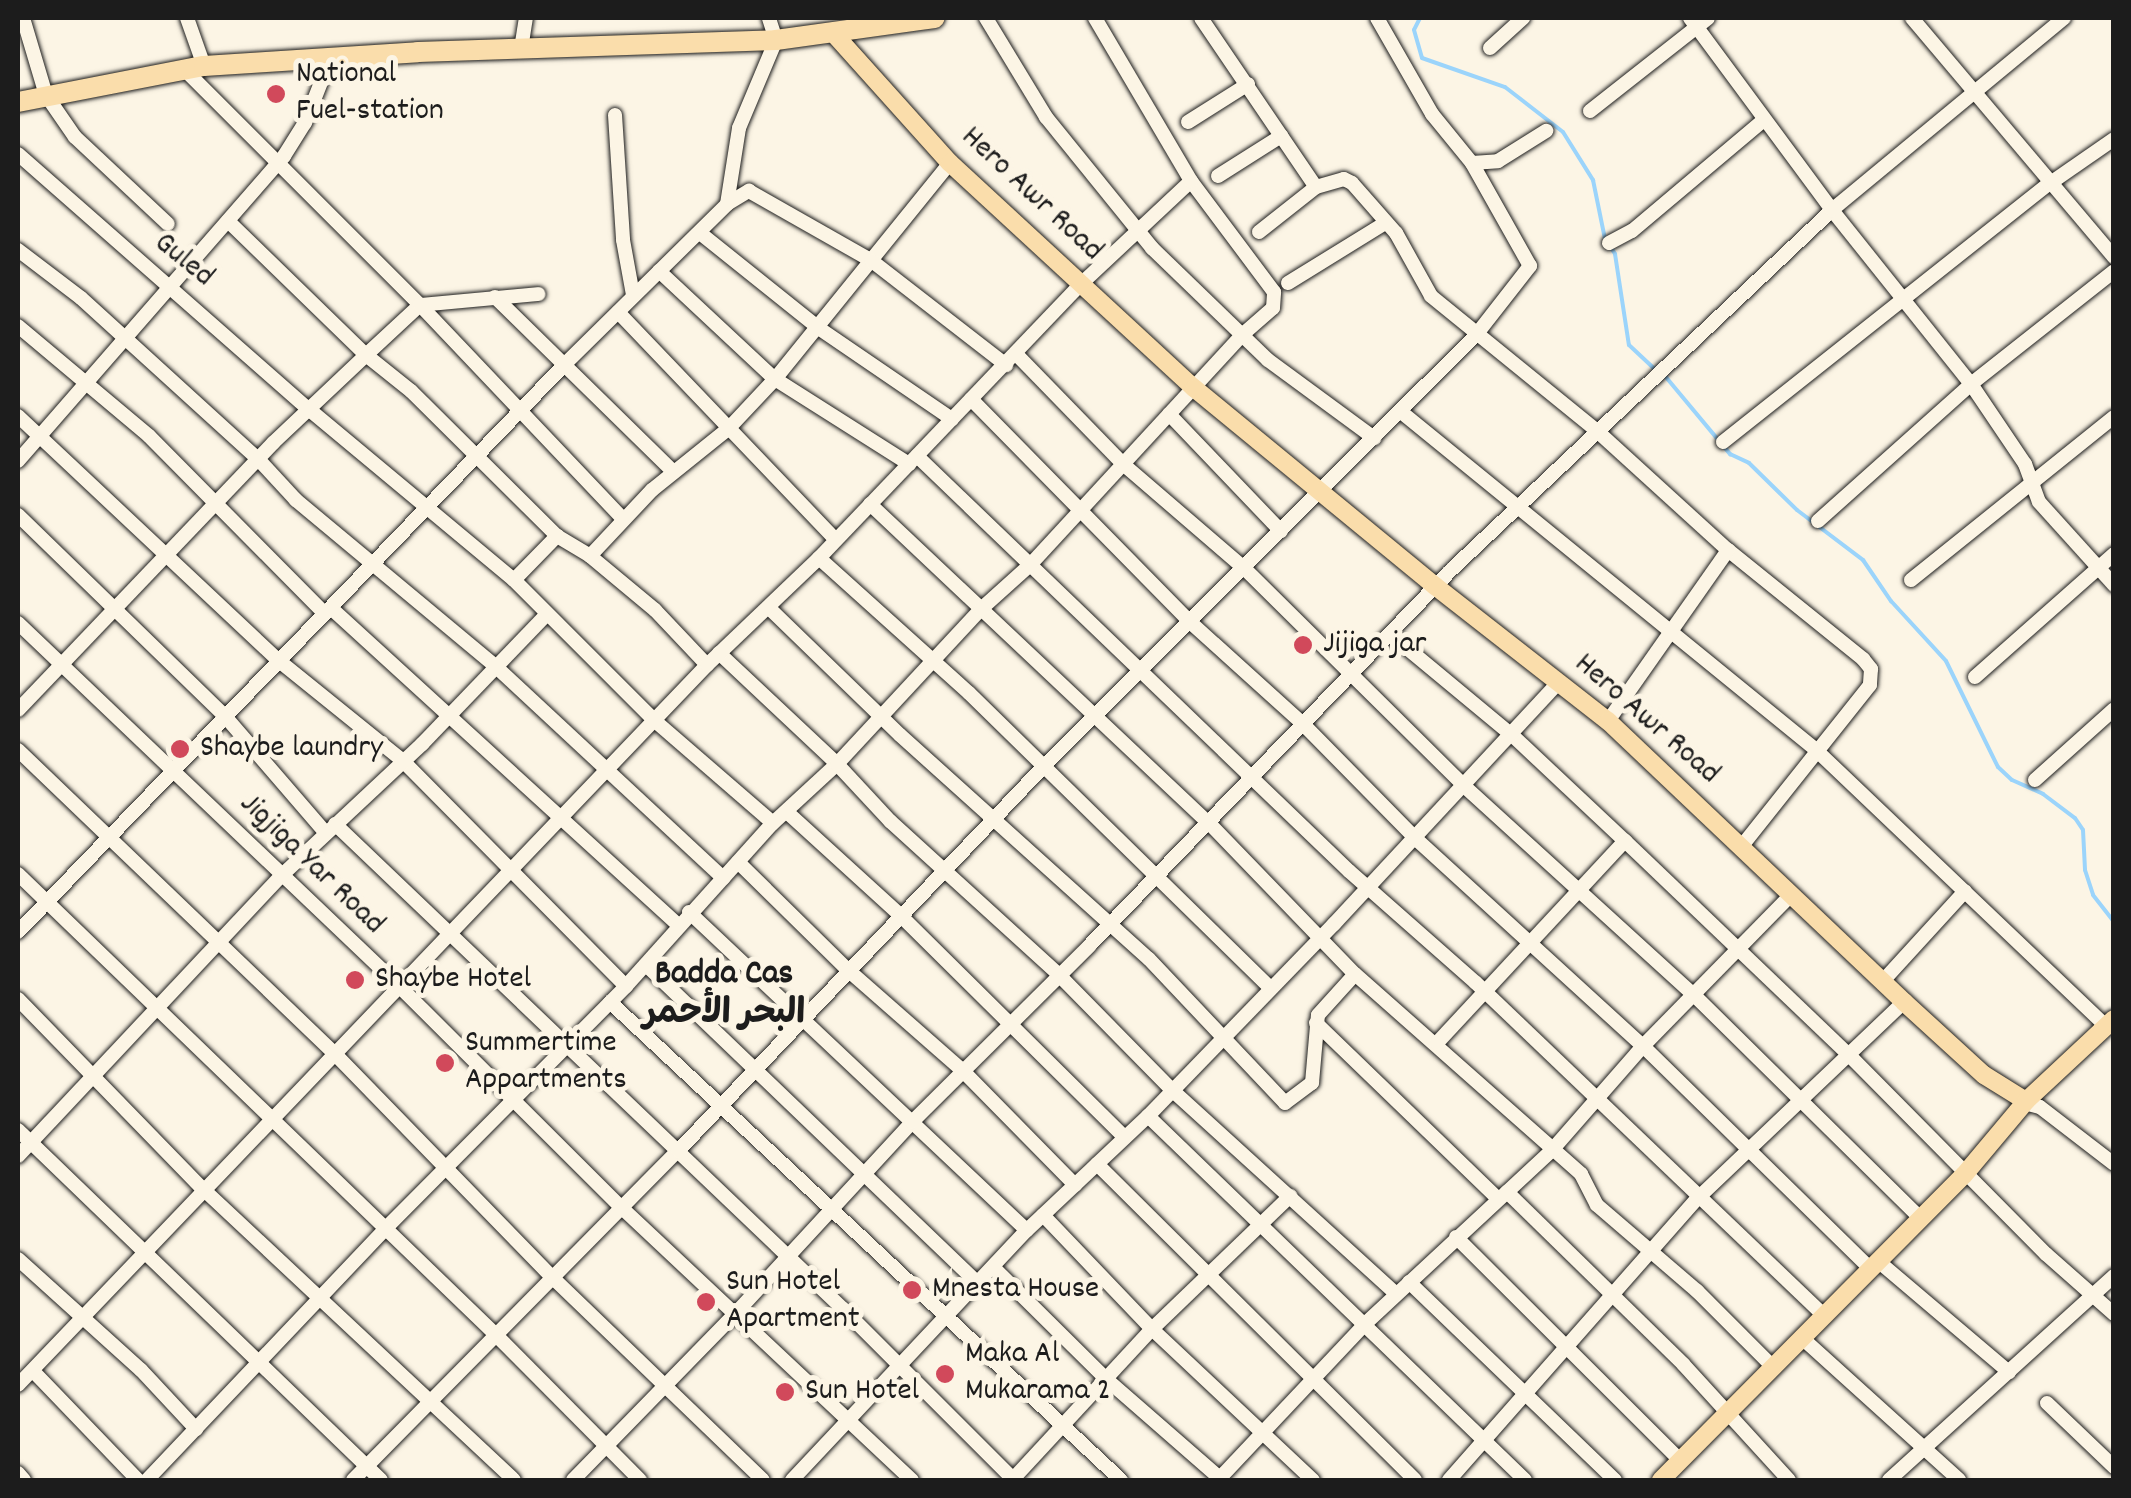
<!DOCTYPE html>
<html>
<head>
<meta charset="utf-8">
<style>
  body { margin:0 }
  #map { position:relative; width:2131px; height:1498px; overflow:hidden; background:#fcf5e5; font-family:Dekko,"Playpen Sans Arabic",sans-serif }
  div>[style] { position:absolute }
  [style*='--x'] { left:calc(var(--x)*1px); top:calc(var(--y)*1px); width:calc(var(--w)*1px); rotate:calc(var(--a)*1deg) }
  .stream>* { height:4px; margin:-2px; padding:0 2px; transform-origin:2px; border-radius:2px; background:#9bd4fb }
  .roads { filter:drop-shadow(0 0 2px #1c1c1c) drop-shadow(0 0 2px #1c1c1c) }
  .minor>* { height:14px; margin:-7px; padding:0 7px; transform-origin:7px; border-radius:7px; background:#fcf5e5 }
  .major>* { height:18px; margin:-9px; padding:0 9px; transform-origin:9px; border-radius:9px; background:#faddab }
  .highway>* { height:20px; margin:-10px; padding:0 10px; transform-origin:10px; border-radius:10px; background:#faddab }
  .dots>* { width:28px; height:28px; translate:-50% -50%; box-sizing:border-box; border:5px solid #fcf5e5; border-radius:50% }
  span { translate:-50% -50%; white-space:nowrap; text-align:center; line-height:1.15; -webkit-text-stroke:10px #fcf5e5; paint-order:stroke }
  .poi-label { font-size:32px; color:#1c1c1c }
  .left { translate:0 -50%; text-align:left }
  .street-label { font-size:32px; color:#1c1c1c }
  .neighbourhood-label { font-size:35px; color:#1c1c1c; font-weight:700 }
  .frame { position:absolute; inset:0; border:20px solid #1c1c1c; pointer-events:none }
</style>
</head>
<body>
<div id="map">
  <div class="stream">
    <div style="--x:1420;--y:18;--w:13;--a:117"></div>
    <div style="--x:1414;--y:30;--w:29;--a:74"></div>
    <div style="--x:1422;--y:58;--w:88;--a:19.3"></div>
    <div style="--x:1505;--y:87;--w:73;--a:37.8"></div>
    <div style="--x:1563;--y:132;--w:57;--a:58"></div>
    <div style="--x:1593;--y:180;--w:60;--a:78.5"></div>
    <div style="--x:1605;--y:239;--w:18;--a:56"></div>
    <div style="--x:1615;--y:254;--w:92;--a:81.3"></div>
    <div style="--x:1629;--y:345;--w:38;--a:43"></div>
    <div style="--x:1665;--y:376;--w:102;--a:50.2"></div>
    <div style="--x:1730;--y:454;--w:21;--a:25"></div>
    <div style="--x:1749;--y:463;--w:67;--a:44.4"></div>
    <div style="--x:1797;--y:510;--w:83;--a:37.1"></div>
    <div style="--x:1863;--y:560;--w:50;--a:55.7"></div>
    <div style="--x:1891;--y:601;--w:81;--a:47.5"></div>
    <div style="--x:1946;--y:661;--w:118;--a:63.9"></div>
    <div style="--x:1998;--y:767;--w:19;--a:43"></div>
    <div style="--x:2012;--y:780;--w:34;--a:24"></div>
    <div style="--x:2043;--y:794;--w:40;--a:37"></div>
    <div style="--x:2075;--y:818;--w:14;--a:56"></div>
    <div style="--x:2083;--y:830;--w:40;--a:87.1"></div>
    <div style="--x:2085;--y:870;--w:26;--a:72"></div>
    <div style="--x:2093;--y:895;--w:34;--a:52"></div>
  </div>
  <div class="roads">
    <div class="minor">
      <div style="--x:23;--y:18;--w:80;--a:73.4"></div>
      <div style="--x:46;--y:95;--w:51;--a:55.4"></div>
      <div style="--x:75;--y:137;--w:127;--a:43.1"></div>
      <div style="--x:187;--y:18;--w:51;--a:70.5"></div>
      <div style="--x:986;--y:18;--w:116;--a:58.8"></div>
      <div style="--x:1046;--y:117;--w:169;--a:51"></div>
      <div style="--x:1152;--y:248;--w:161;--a:44"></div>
      <div style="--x:1268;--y:360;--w:132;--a:36.3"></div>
      <div style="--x:1201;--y:18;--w:204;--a:55.8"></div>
      <div style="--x:1377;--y:18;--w:111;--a:60.2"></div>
      <div style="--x:1432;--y:114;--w:63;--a:50.8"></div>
      <div style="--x:1472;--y:163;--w:26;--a:-4"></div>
      <div style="--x:1498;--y:161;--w:57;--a:-32"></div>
      <div style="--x:1690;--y:18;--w:239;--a:53.5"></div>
      <div style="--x:1832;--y:210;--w:223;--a:51.4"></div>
      <div style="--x:1971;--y:384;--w:97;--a:56"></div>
      <div style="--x:2025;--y:464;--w:40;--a:69.8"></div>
      <div style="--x:2039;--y:502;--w:112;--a:47.9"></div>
      <div style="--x:1912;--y:18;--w:313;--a:49.8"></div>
      <div style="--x:1490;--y:48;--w:45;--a:-42.3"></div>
      <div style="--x:521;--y:49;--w:31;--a:-81"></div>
      <div style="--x:184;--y:69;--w:334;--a:45"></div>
      <div style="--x:420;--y:305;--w:295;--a:46.5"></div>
      <div style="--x:1590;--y:111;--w:150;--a:-38.2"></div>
      <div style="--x:615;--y:115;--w:125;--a:86.3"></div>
      <div style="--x:623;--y:240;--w:56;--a:79.7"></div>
      <div style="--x:1188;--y:122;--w:71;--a:-32.3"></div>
      <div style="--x:18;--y:154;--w:390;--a:41.3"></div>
      <div style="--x:311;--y:411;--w:264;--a:39.8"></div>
      <div style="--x:514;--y:580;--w:198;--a:45"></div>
      <div style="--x:654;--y:720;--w:157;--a:40.9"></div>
      <div style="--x:1218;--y:176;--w:75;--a:-32.4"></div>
      <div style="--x:727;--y:204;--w:77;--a:-81"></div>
      <div style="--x:739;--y:128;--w:95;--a:-67.2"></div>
      <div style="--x:776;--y:40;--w:23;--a:-108"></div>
      <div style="--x:228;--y:221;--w:192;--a:44.2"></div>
      <div style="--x:366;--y:355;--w:74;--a:-42.8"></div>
      <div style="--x:420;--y:305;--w:119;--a:-5.3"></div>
      <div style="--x:1259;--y:232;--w:73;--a:-38.3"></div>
      <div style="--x:1316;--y:187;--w:29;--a:-16"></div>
      <div style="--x:1344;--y:179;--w:9;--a:27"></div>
      <div style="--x:1352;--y:183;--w:67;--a:48.7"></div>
      <div style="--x:1396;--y:233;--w:72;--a:60.9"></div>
      <div style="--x:1431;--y:296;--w:214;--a:39.1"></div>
      <div style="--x:1597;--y:431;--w:177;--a:42.3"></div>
      <div style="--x:1728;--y:550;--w:174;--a:38.9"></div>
      <div style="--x:1863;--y:659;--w:13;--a:51"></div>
      <div style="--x:1871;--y:669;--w:16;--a:94"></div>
      <div style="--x:1870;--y:685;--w:206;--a:128.5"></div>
      <div style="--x:700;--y:233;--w:154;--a:38.7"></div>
      <div style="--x:820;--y:329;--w:160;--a:34.3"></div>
      <div style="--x:1609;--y:243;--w:26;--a:-28"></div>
      <div style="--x:1632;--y:231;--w:172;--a:-40.1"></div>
      <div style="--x:18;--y:250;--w:79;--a:37.3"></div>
      <div style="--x:81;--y:298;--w:239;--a:42.3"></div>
      <div style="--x:258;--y:459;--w:56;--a:47.2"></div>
      <div style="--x:296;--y:500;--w:258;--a:39.8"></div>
      <div style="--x:494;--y:665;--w:313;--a:42.9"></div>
      <div style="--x:659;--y:271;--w:158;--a:43"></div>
      <div style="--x:775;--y:379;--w:159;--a:32.4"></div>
      <div style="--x:1288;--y:283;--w:114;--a:-31.7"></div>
      <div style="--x:495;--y:297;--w:250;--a:44.4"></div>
      <div style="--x:618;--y:312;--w:314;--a:46.3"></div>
      <div style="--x:18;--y:326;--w:171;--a:40"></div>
      <div style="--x:149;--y:436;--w:249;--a:45.3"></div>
      <div style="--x:1016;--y:354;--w:153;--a:45.8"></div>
      <div style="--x:1123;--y:464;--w:160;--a:40.7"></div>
      <div style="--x:1244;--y:568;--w:308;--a:44.7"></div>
      <div style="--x:1463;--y:785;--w:314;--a:42.3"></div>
      <div style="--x:1695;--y:996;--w:317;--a:44.6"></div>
      <div style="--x:971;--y:399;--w:311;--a:45.5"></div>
      <div style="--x:1189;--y:621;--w:155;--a:42.1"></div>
      <div style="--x:1304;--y:725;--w:158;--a:45.5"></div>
      <div style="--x:1415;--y:838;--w:309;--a:42.4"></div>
      <div style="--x:1643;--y:1046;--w:319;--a:44.4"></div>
      <div style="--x:1400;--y:411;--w:535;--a:39.16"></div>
      <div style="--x:1815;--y:749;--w:402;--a:43.6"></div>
      <div style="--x:1169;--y:414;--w:162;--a:46.3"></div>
      <div style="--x:18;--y:416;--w:357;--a:43.2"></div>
      <div style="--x:278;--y:660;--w:159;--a:38.9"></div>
      <div style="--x:402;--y:760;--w:318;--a:45.3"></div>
      <div style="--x:1723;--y:442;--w:416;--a:-38.4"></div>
      <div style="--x:2049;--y:184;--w:79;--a:-34.7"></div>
      <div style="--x:917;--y:456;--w:599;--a:43.85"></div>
      <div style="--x:1349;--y:871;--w:169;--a:41.4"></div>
      <div style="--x:1476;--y:983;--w:481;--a:43.7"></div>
      <div style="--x:18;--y:461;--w:405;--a:-48.9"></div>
      <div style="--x:284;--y:156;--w:39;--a:-58"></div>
      <div style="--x:305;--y:123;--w:71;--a:-68.5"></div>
      <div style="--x:870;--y:504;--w:464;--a:43.3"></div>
      <div style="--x:1208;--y:822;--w:211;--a:46"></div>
      <div style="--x:1355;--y:974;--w:302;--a:41.5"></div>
      <div style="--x:1581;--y:1174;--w:35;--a:63"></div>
      <div style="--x:1597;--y:1205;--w:132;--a:40.7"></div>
      <div style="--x:1697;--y:1291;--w:106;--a:45"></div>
      <div style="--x:18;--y:515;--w:287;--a:44.2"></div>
      <div style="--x:224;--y:715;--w:156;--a:49.2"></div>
      <div style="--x:1818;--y:521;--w:205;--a:-41.8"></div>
      <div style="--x:1971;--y:384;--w:182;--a:-38.3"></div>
      <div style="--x:819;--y:558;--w:202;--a:42"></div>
      <div style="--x:969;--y:693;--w:420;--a:44.4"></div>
      <div style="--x:514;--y:580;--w:62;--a:-45.7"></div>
      <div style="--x:1911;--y:580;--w:260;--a:-38.8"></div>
      <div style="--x:331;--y:608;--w:470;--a:42.4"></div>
      <div style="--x:769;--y:608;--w:182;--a:44.1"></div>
      <div style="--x:900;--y:735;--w:335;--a:42"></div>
      <div style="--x:1149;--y:959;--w:198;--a:46.6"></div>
      <div style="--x:1285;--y:1103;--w:34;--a:-37"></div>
      <div style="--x:1312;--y:1083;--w:68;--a:-85"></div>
      <div style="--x:1318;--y:1015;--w:55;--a:-47.9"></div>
      <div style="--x:18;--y:623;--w:526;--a:43.61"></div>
      <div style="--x:399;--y:986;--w:315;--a:44.9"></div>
      <div style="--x:622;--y:1208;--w:398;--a:43.2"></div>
      <div style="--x:1390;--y:634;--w:160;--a:39.7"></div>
      <div style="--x:1513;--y:736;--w:154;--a:43.2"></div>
      <div style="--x:1625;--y:841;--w:311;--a:43.7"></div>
      <div style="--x:1850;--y:1056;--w:279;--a:45.3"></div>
      <div style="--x:2046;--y:1254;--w:91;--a:41.4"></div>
      <div style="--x:719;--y:653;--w:162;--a:43.2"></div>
      <div style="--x:837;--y:764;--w:78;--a:47.1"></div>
      <div style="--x:890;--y:821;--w:229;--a:42.3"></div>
      <div style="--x:1059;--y:975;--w:161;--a:45.5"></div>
      <div style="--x:1172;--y:1090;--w:303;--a:42.3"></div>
      <div style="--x:707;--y:665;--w:76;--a:-133.4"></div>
      <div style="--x:655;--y:610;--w:85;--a:-140.3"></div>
      <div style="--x:590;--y:556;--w:91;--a:-46.8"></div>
      <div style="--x:652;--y:490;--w:99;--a:-38.8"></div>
      <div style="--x:729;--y:428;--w:67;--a:-46.8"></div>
      <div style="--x:775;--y:379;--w:278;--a:-51"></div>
      <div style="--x:1975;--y:677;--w:186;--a:-41.5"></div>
      <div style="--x:18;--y:710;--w:369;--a:-46.3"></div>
      <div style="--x:273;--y:443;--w:128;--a:-43.4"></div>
      <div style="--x:366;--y:355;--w:58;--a:38.7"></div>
      <div style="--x:411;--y:391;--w:206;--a:44.8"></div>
      <div style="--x:557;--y:536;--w:39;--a:31"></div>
      <div style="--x:1608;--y:721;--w:209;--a:-54.9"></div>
      <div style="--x:18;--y:750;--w:439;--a:43.8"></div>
      <div style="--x:335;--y:1054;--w:313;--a:45.8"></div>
      <div style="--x:553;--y:1278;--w:291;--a:43.9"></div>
      <div style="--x:2035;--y:780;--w:106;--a:-41.9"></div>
      <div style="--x:788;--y:813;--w:150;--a:42.3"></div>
      <div style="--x:899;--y:914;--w:317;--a:44.7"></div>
      <div style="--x:335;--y:824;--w:702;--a:43.67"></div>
      <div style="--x:843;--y:1309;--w:242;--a:45"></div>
      <div style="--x:738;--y:862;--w:154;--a:44.5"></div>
      <div style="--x:848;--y:970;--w:153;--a:41.3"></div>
      <div style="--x:963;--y:1071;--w:160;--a:45.5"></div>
      <div style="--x:18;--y:874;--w:663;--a:43.96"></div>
      <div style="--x:495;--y:1334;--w:206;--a:45.2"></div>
      <div style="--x:689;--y:912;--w:464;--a:43.3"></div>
      <div style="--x:18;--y:932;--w:789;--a:-46.08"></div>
      <div style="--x:565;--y:364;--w:228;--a:-44.6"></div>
      <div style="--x:727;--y:204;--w:26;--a:-31"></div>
      <div style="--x:749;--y:191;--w:142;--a:29.6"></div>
      <div style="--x:872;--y:261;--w:170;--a:37.8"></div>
      <div style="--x:646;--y:965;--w:460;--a:43.8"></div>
      <div style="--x:1882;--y:982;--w:123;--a:-47.6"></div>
      <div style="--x:18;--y:999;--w:264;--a:45.8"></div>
      <div style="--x:202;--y:1188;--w:427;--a:43.1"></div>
      <div style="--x:610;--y:1002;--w:700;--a:43.09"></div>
      <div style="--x:1316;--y:1023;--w:253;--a:44"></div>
      <div style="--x:1437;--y:1043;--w:276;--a:-47.1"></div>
      <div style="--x:2024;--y:1103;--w:16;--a:14"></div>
      <div style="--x:2040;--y:1107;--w:93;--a:37.6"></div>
      <div style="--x:1148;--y:1116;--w:524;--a:43.99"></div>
      <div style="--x:18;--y:1130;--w:504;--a:43.96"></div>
      <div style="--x:18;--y:1156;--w:386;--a:-46.8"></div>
      <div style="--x:282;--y:875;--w:192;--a:-43.1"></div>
      <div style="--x:422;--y:744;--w:179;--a:-46.1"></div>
      <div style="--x:1097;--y:1164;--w:448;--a:44.8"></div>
      <div style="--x:1507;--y:1192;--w:246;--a:44.3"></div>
      <div style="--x:1683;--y:1364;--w:157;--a:47.6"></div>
      <div style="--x:1043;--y:1215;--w:158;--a:46.3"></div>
      <div style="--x:1152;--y:1329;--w:221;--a:43.2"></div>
      <div style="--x:1456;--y:1237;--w:317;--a:44.9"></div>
      <div style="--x:18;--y:1259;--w:166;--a:42.1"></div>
      <div style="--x:141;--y:1370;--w:81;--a:47"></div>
      <div style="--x:1878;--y:1261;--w:172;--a:40.3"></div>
      <div style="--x:993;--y:1267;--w:158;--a:44.7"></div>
      <div style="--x:1105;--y:1378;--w:155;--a:41.1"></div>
      <div style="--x:1409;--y:1282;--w:286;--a:43.9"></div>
      <div style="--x:1801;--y:1337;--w:213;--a:42.1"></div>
      <div style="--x:33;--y:1371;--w:151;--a:46.1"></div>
      <div style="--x:18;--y:1385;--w:997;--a:-46.26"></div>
      <div style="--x:707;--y:665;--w:155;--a:-43.7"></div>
      <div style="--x:819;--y:558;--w:381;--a:-46.3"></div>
      <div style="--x:1082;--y:283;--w:149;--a:-43.1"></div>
      <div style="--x:2047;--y:1403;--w:93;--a:43.7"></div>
      <div style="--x:18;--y:1473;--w:9;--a:49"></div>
      <div style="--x:147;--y:1480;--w:344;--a:-46.5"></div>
      <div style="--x:384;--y:1230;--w:344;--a:-45.2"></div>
      <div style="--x:626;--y:986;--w:219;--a:-48"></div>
      <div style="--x:773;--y:823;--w:87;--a:-42.7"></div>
      <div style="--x:837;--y:764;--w:212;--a:-47.1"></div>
      <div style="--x:981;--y:609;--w:64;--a:-41.9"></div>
      <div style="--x:1029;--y:566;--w:314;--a:-47.3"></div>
      <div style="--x:1242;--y:335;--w:41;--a:-41.1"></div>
      <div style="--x:1273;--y:308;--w:16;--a:-86"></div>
      <div style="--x:1274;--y:292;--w:139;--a:-126.8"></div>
      <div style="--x:1191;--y:181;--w:189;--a:-120.5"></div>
      <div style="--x:353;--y:1480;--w:462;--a:-45.4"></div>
      <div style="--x:678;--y:1151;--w:531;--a:-46.45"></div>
      <div style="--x:1044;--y:766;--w:610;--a:-44.93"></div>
      <div style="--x:1476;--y:335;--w:88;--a:-52"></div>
      <div style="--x:1530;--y:266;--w:118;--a:-119.4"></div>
      <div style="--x:573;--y:1480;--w:232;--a:-45.7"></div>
      <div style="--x:735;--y:1314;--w:261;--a:-47.3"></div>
      <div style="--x:912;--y:1122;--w:250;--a:-44.8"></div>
      <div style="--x:1089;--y:946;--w:521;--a:-46.09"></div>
      <div style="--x:1450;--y:571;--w:526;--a:-43.38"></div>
      <div style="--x:1832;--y:210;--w:301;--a:-39.6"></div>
      <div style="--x:792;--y:1480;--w:343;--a:-46.8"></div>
      <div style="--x:1027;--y:1230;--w:166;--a:-43.3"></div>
      <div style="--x:1148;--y:1116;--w:267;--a:-45.9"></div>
      <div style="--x:1334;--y:924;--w:330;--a:-47.1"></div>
      <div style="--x:1012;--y:1480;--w:206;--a:-47.2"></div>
      <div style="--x:1152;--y:1329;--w:192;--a:-43.9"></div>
      <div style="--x:1218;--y:1480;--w:216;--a:-46.7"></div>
      <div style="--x:1366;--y:1323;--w:254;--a:-42.9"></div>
      <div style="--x:1552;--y:1150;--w:138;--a:-48.8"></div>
      <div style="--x:1643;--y:1046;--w:213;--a:-45.6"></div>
      <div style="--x:1449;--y:1480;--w:376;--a:-48.6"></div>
      <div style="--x:1698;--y:1198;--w:284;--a:-43.6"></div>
      <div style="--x:1889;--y:1480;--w:304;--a:-42.2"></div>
    </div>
    <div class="major">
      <div style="--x:835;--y:35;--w:172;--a:48.1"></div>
      <div style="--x:950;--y:163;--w:332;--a:42.7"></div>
      <div style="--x:1194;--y:388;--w:312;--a:39.4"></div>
      <div style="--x:1435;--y:586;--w:219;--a:38"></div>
      <div style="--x:1608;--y:721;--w:408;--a:43.5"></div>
      <div style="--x:1904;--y:1002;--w:108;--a:42.4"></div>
      <div style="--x:1984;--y:1075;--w:49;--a:31.8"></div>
      <div style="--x:1661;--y:1480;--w:430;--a:-45.2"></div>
      <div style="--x:1964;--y:1175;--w:97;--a:-50"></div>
      <div style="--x:2026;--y:1101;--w:120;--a:-43"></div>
    </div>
    <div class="highway">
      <div style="--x:18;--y:102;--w:189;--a:-11"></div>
      <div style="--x:204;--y:66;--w:214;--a:-3.7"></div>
      <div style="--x:418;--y:52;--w:358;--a:-1.9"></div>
      <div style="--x:776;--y:40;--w:160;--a:-7.9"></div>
    </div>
  </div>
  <div class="dots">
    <div style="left:276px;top:94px;background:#d1495b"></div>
    <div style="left:1303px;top:645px;background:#d1495b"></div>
    <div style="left:180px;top:749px;background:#d1495b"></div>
    <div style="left:355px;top:980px;background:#d1495b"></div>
    <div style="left:445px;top:1063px;background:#d1495b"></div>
    <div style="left:912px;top:1290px;background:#d1495b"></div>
    <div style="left:706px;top:1302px;background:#d1495b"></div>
    <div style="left:945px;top:1374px;background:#d1495b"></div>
    <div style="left:785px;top:1392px;background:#d1495b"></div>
  </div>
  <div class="poi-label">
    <span class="left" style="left:296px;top:94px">National<br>Fuel-station</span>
    <span class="left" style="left:1323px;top:645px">Jijiga jar</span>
    <span class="left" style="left:200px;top:749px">Shaybe laundry</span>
    <span class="left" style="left:375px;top:980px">Shaybe Hotel</span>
    <span class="left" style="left:465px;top:1063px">Summertime<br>Appartments</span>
    <span class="left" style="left:726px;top:1302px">Sun Hotel<br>Apartment</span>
    <span class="left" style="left:932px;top:1290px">Mnesta House</span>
    <span class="left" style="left:965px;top:1374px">Maka Al<br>Mukarama 2</span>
    <span class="left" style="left:805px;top:1392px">Sun Hotel</span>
  </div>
  <div class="street-label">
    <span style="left:1031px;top:195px;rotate:43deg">Hero Awr Road</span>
    <span style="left:183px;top:261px;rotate:39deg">Guled</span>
    <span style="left:1646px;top:720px;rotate:41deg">Hero Awr Road</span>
    <span style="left:311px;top:865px;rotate:44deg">Jigjiga Yar Road</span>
  </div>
  <div class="neighbourhood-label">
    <span style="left:724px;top:995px">Badda Cas<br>البحر الأحمر</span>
  </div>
  <div class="frame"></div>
</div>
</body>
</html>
